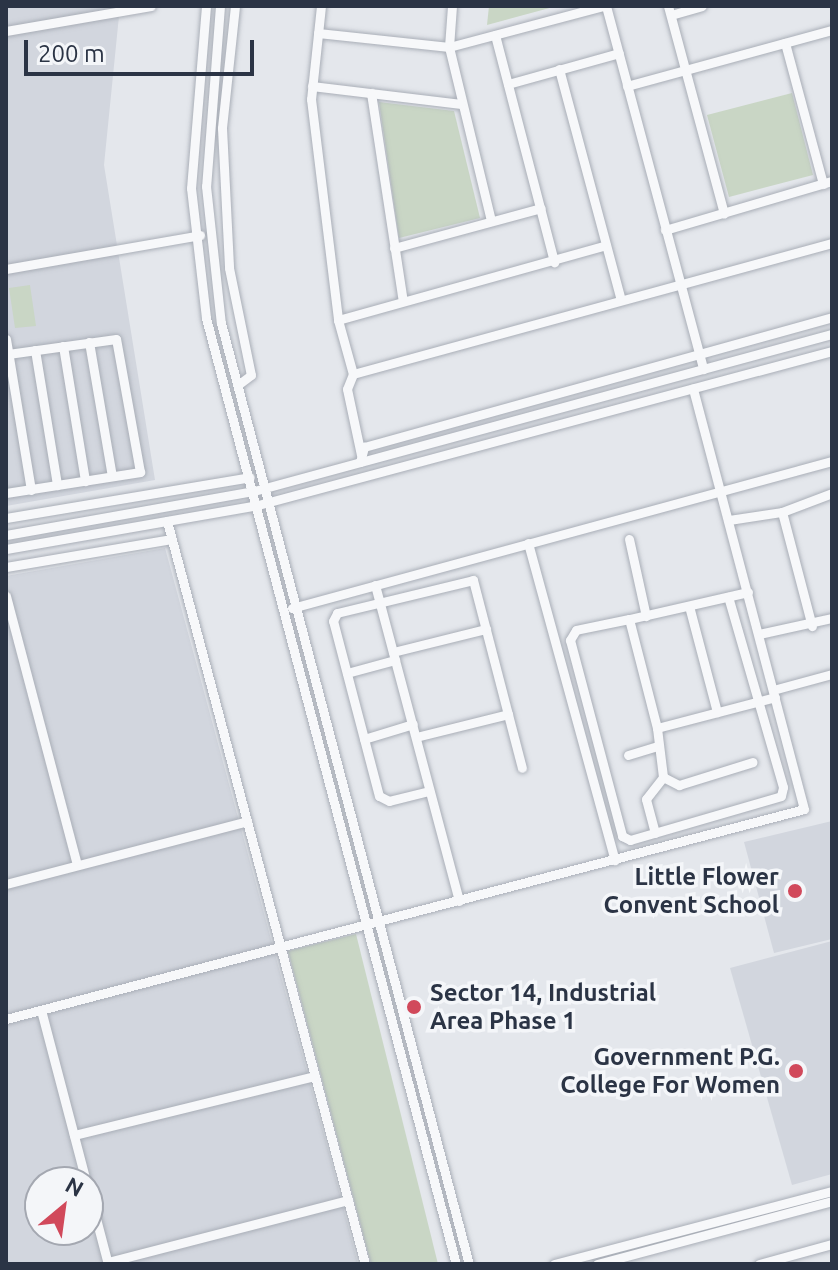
<!DOCTYPE html>
<html>
<head>
<meta charset="utf-8">
<style>
  body { margin:0 }
  #map { position:relative; width:838px; height:1270px; overflow:hidden; background:#e4e7ec; font-family:Ubuntu,sans-serif }
  div>[style] { position:absolute }
  [style*='--x'] { left:calc(var(--x)*1px); top:calc(var(--y)*1px); width:calc(var(--w)*1px); rotate:calc(var(--a)*1deg) }
  .built>* { inset:0; background:#d2d6de }
  .green>* { inset:0; background:#c9d6c5 }
  .roads { filter:drop-shadow(0 0 2px #a9aeb7) drop-shadow(0 0 2px #a9aeb7) }
  .minor>* { height:9px; margin:-4.5px; padding:0 4.5px; transform-origin:4.5px; border-radius:4.5px; background:#f7f8fa }
  .dots>* { width:22px; height:22px; translate:-50% -50%; box-sizing:border-box; border:4px solid #f4f6f9; border-radius:50% }
  span { translate:-50% -50%; white-space:nowrap; text-align:center; line-height:1.15; -webkit-text-stroke:7px #f4f6f9; paint-order:stroke }
  .poi-label { font-size:24px; color:#2b3445; font-weight:700 }
  .right { translate:-100% -50%; text-align:right }
  .left { translate:0 -50%; text-align:left }
  .frame { position:absolute; inset:0; border:8px solid #2b3445; pointer-events:none }
  .north { position:absolute; left:24px; top:1166px; width:80px; height:80px; box-sizing:border-box; background:#f4f6f9; border:2px solid #a4a8b1; border-radius:50%; rotate:29deg; font-size:22px; font-weight:700; line-height:32px; text-align:center; color:#2b3445 }
  .north::after { content:''; display:block; margin:auto; width:28px; height:36px; background:#d1495b; clip-path:polygon(50% 0,100% 100%,50% 72%,0 100%) }
  .scale { position:absolute; left:24px; top:40px; width:230px; height:36px; box-sizing:border-box; border:4px solid #2b3445; border-top:0; padding-left:10px; font-size:24px; line-height:28px; white-space:nowrap; color:#2b3445; -webkit-text-stroke:6px #f4f6f9; paint-order:stroke }
</style>
</head>
<body>
<div id="map">
  <div class="built">
    <div style="clip-path:polygon(6px 6px,120px 6px,104px 165px,155px 480px,6px 506px)"></div>
    <div style="clip-path:polygon(evenodd,165px 548px,330px 1157px,358px 1264px,6px 1264px,6px 576px,165px 548px,40px 1182px,88px 1182px,88px 1230px,40px 1230px,40px 1182px)"></div>
    <div style="clip-path:polygon(832px 821px,832px 939px,774px 953px,744px 842px)"></div>
    <div style="clip-path:polygon(832px 941px,832px 1174px,792px 1185px,730px 968px)"></div>
  </div>
  <div class="green">
    <div style="clip-path:polygon(489px 6px,557px 6px,487px 25px)"></div>
    <div style="clip-path:polygon(792px 93px,813px 175px,729px 197px,707px 115px)"></div>
    <div style="clip-path:polygon(379px 102px,454px 111px,480px 218px,399px 238px)"></div>
    <div style="clip-path:polygon(30px 285px,36px 326px,15px 328px,9px 288px)"></div>
    <div style="clip-path:polygon(356px 934px,438px 1264px,371px 1264px,288px 951px)"></div>
  </div>
  <div class="roads">
    <div class="minor">
      <div style="--x:206;--y:6;--w:183;--a:94.7"></div>
      <div style="--x:191;--y:188;--w:131;--a:83.4"></div>
      <div style="--x:206;--y:318;--w:978;--a:75.2"></div>
      <div style="--x:220;--y:6;--w:181;--a:94.4"></div>
      <div style="--x:206;--y:186;--w:138;--a:83.8"></div>
      <div style="--x:221;--y:323;--w:973;--a:75.24"></div>
      <div style="--x:235;--y:6;--w:123;--a:96.1"></div>
      <div style="--x:222;--y:128;--w:140;--a:87.1"></div>
      <div style="--x:229;--y:268;--w:109;--a:78.4"></div>
      <div style="--x:251;--y:375;--w:15;--a:143"></div>
      <div style="--x:321;--y:6;--w:94;--a:96.1"></div>
      <div style="--x:311;--y:99;--w:223;--a:83"></div>
      <div style="--x:338;--y:320;--w:56;--a:74.5"></div>
      <div style="--x:353;--y:374;--w:16;--a:112"></div>
      <div style="--x:347;--y:389;--w:67;--a:78"></div>
      <div style="--x:452;--y:6;--w:41;--a:94.2"></div>
      <div style="--x:449;--y:47;--w:178;--a:76.4"></div>
      <div style="--x:606;--y:6;--w:376;--a:75"></div>
      <div style="--x:668;--y:6;--w:215;--a:74.9"></div>
      <div style="--x:671;--y:15;--w:32;--a:-16"></div>
      <div style="--x:6;--y:31;--w:147;--a:-9.8"></div>
      <div style="--x:318;--y:33;--w:132;--a:6.1"></div>
      <div style="--x:449;--y:47;--w:159;--a:-14.9"></div>
      <div style="--x:495;--y:35;--w:235;--a:75.4"></div>
      <div style="--x:785;--y:43;--w:146;--a:74.9"></div>
      <div style="--x:559;--y:69;--w:239;--a:75"></div>
      <div style="--x:508;--y:84;--w:115;--a:-15.6"></div>
      <div style="--x:312;--y:86;--w:150;--a:6.9"></div>
      <div style="--x:627;--y:86;--w:213;--a:-15.3"></div>
      <div style="--x:371;--y:93;--w:210;--a:81.3"></div>
      <div style="--x:665;--y:230;--w:174;--a:-16.4"></div>
      <div style="--x:394;--y:248;--w:152;--a:-15.2"></div>
      <div style="--x:6;--y:269;--w:197;--a:-9.9"></div>
      <div style="--x:338;--y:320;--w:278;--a:-15.6"></div>
      <div style="--x:6;--y:339;--w:153;--a:80.6"></div>
      <div style="--x:89;--y:342;--w:136;--a:80.3"></div>
      <div style="--x:63;--y:346;--w:137;--a:80.7"></div>
      <div style="--x:35;--y:350;--w:137;--a:80.7"></div>
      <div style="--x:353;--y:374;--w:497;--a:-15.3"></div>
      <div style="--x:360;--y:462;--w:16;--a:-75"></div>
      <div style="--x:364;--y:447;--w:486;--a:-15.5"></div>
      <div style="--x:6;--y:493;--w:136;--a:-8.9"></div>
      <div style="--x:140;--y:472;--w:135;--a:-100.2"></div>
      <div style="--x:116;--y:339;--w:109;--a:172.1"></div>
      <div style="--x:782;--y:512;--w:118;--a:75.3"></div>
      <div style="--x:6;--y:518;--w:247;--a:-9.5"></div>
      <div style="--x:729;--y:520;--w:54;--a:-8.6"></div>
      <div style="--x:782;--y:512;--w:53;--a:-20.8"></div>
      <div style="--x:167;--y:521;--w:769;--a:75.08"></div>
      <div style="--x:6;--y:535;--w:252;--a:-10.1"></div>
      <div style="--x:254;--y:491;--w:599;--a:-15.2"></div>
      <div style="--x:629;--y:539;--w:79;--a:77.6"></div>
      <div style="--x:528;--y:543;--w:329;--a:74.7"></div>
      <div style="--x:6;--y:549;--w:256;--a:-9.9"></div>
      <div style="--x:258;--y:505;--w:594;--a:-15.02"></div>
      <div style="--x:6;--y:567;--w:168;--a:-9.6"></div>
      <div style="--x:375;--y:585;--w:327;--a:75.1"></div>
      <div style="--x:748;--y:592;--w:122;--a:167.2"></div>
      <div style="--x:629;--y:619;--w:113;--a:75.6"></div>
      <div style="--x:657;--y:728;--w:122;--a:-14.7"></div>
      <div style="--x:6;--y:596;--w:278;--a:75.2"></div>
      <div style="--x:689;--y:606;--w:110;--a:75.2"></div>
      <div style="--x:292;--y:608;--w:560;--a:-15.23"></div>
      <div style="--x:629;--y:619;--w:54;--a:168.3"></div>
      <div style="--x:576;--y:630;--w:12;--a:121"></div>
      <div style="--x:570;--y:640;--w:203;--a:75.1"></div>
      <div style="--x:622;--y:836;--w:9;--a:27"></div>
      <div style="--x:630;--y:840;--w:157;--a:-16.2"></div>
      <div style="--x:781;--y:796;--w:9;--a:-77"></div>
      <div style="--x:783;--y:787;--w:198;--a:-106.1"></div>
      <div style="--x:759;--y:634;--w:75;--a:-12.4"></div>
      <div style="--x:393;--y:652;--w:96;--a:-13.9"></div>
      <div style="--x:347;--y:673;--w:50;--a:-15.2"></div>
      <div style="--x:773;--y:690;--w:61;--a:-15.2"></div>
      <div style="--x:657;--y:728;--w:49;--a:83"></div>
      <div style="--x:663;--y:777;--w:18;--a:27"></div>
      <div style="--x:679;--y:785;--w:77;--a:-17.3"></div>
      <div style="--x:416;--y:737;--w:95;--a:-14"></div>
      <div style="--x:364;--y:739;--w:51;--a:-17"></div>
      <div style="--x:628;--y:755;--w:30;--a:-17"></div>
      <div style="--x:429;--y:791;--w:41;--a:166"></div>
      <div style="--x:389;--y:801;--w:11;--a:-153"></div>
      <div style="--x:379;--y:796;--w:181;--a:-104.7"></div>
      <div style="--x:333;--y:621;--w:9;--a:-63"></div>
      <div style="--x:337;--y:613;--w:140;--a:-13.6"></div>
      <div style="--x:473;--y:580;--w:194;--a:75.4"></div>
      <div style="--x:655;--y:833;--w:35;--a:-105"></div>
      <div style="--x:646;--y:799;--w:28;--a:-52"></div>
      <div style="--x:6;--y:884;--w:249;--a:-14.6"></div>
      <div style="--x:41;--y:1010;--w:178;--a:75.3"></div>
      <div style="--x:6;--y:1019;--w:825;--a:-14.74"></div>
      <div style="--x:804;--y:809;--w:435;--a:-104.8"></div>
      <div style="--x:74;--y:1135;--w:248;--a:-13.8"></div>
      <div style="--x:88;--y:1188;--w:79;--a:75.3"></div>
      <div style="--x:108;--y:1262;--w:248;--a:-14.5"></div>
      <div style="--x:554;--y:1264;--w:287;--a:-14.7"></div>
      <div style="--x:597;--y:1264;--w:243;--a:-15"></div>
      <div style="--x:759;--y:1264;--w:76;--a:-15.3"></div>
    </div>
  </div>
  <div class="dots">
    <div style="left:795px;top:891px;background:#d1495b"></div>
    <div style="left:414px;top:1007px;background:#d1495b"></div>
    <div style="left:796px;top:1071px;background:#d1495b"></div>
  </div>
  <div class="poi-label">
    <span class="right" style="left:779px;top:891px">Little Flower<br>Convent School</span>
    <span class="left" style="left:430px;top:1007px">Sector 14, Industrial<br>Area Phase 1</span>
    <span class="right" style="left:780px;top:1071px">Government P.G.<br>College For Women</span>
  </div>
  <div class="frame"></div>
  <div class="north">N</div>
  <div class="scale">200 m</div>
</div>
</body>
</html>
